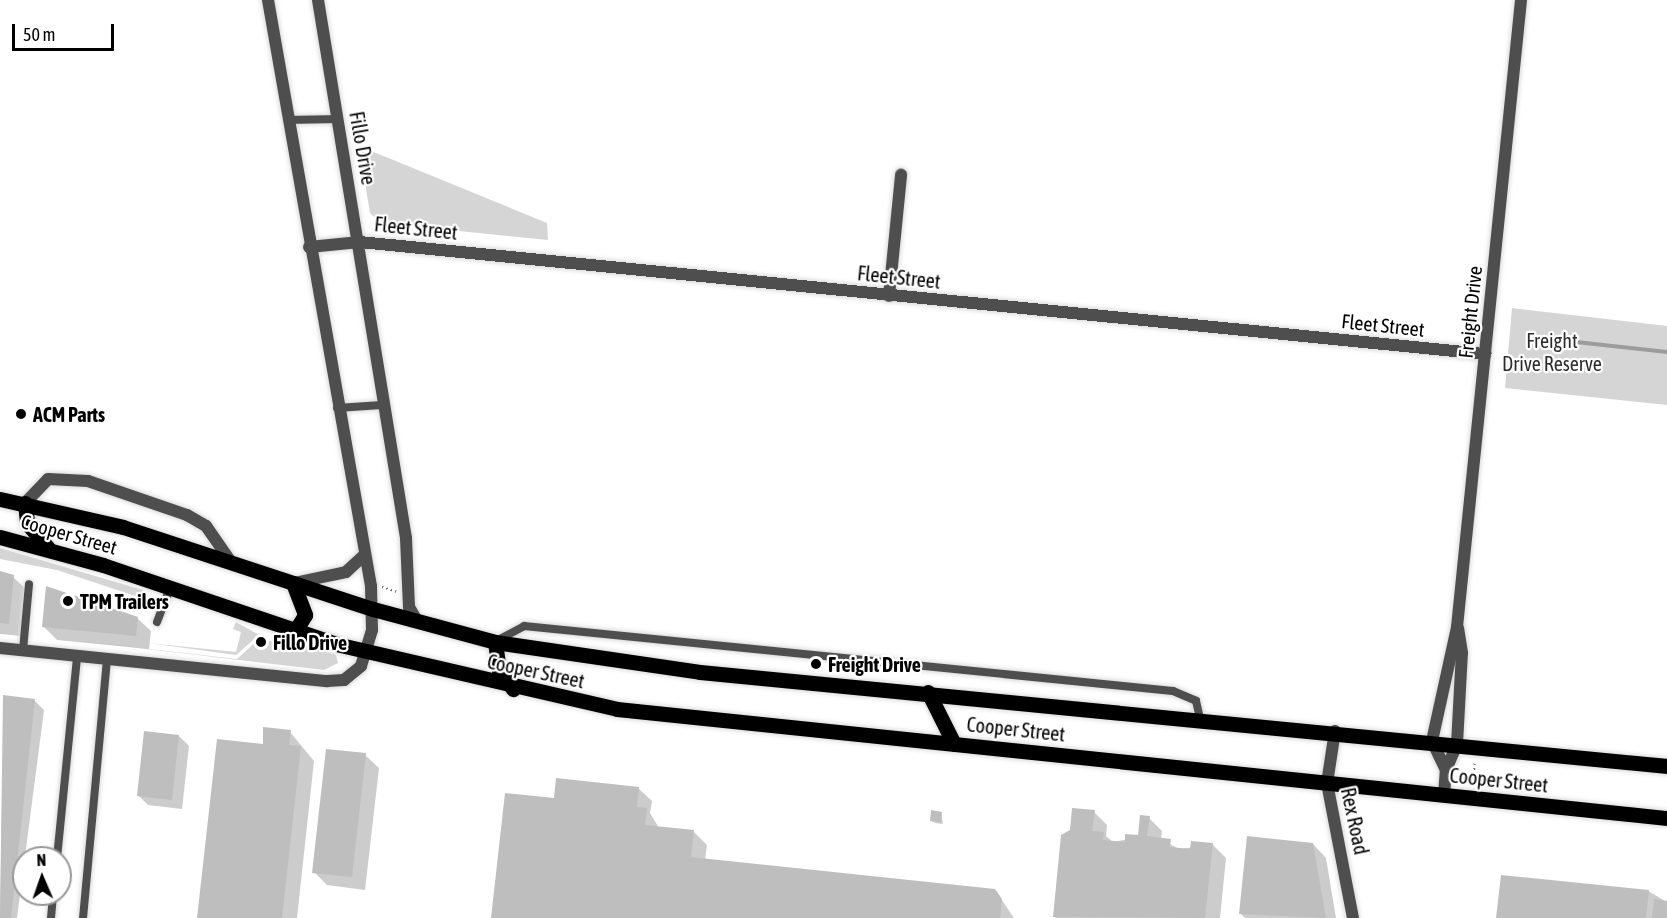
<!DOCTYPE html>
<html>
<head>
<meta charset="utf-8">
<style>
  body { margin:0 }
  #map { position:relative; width:1667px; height:918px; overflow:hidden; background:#fff; font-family:"Asap Condensed",sans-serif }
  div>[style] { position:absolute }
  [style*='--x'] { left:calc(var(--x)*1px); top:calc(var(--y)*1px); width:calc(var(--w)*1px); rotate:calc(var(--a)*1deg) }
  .green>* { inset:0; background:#d5d5d5 }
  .shadow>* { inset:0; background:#0003 }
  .stream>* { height:4px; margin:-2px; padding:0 2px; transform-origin:2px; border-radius:2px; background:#9c9c9c }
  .building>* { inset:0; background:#bebebe }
  .path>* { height:2px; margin-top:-1px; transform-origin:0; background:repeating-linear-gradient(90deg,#707070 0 1.5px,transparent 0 4.5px) }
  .roads { filter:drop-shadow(0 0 2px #dbdbdb) drop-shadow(0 0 2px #dbdbdb) }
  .service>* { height:8px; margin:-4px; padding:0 4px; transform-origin:4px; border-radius:4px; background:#4e4e4e }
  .minor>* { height:12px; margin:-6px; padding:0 6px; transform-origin:6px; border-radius:6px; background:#4e4e4e }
  .primary>* { height:15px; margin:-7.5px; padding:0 7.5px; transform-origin:7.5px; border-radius:7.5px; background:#000 }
  .dots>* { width:16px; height:16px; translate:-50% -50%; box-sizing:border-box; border:3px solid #fff; border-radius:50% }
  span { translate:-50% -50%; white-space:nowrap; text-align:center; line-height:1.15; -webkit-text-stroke:4.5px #fff; paint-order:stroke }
  .street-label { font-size:20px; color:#000 }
  .park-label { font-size:20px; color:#2c2c2c }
  .poi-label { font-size:20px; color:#000; font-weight:700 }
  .left { translate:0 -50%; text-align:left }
  .north { position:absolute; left:12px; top:846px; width:60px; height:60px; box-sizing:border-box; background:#fff; border:2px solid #999; border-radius:50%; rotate:358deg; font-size:16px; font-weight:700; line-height:24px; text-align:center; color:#000 }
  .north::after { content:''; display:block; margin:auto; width:21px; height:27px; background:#000; clip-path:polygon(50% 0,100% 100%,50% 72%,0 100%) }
  .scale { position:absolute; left:12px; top:24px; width:102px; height:27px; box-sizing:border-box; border:3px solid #000; border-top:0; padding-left:8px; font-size:18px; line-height:21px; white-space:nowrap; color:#000; -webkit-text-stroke:4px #fff; paint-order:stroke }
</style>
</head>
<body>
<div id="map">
  <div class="green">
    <div style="clip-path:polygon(359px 146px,547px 223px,548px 240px,381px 223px,370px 213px)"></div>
    <div style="clip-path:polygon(1512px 308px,1667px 326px,1667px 405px,1505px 388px)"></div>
    <div style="clip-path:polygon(0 548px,143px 590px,153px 602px,57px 570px,0 559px)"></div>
    <div style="clip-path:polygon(236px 622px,259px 635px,236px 655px,148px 643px,236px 652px,241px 632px,233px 629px)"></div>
    <div style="clip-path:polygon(259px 639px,319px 649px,336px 655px,338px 663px,324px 670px,70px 640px,237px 659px)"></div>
  </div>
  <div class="shadow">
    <div style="clip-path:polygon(0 573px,13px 577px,27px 590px,22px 636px,0 634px)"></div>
    <div style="clip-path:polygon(137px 618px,151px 631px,149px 649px,57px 640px,43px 626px)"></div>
    <div style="clip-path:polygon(4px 697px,34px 700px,44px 710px,17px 918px,0 918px)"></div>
    <div style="clip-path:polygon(290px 732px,314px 761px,297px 918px,199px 918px,264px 746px)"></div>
    <div style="clip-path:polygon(179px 736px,189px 746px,182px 809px,148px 805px,138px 795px)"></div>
    <div style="clip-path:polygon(365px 755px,379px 768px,365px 890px,327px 885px,314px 872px)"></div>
    <div style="clip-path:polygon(638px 788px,652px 801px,650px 813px,659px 828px,694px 832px,707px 845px,705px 860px,995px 890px,1014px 918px,493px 918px,555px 800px)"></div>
    <div style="clip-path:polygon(1094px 812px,1107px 825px,1106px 836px,1113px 842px,1139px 837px,1149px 818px,1162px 831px,1161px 839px,1179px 849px,1213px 845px,1226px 858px,1220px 918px,1055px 918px)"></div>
    <div style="clip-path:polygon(941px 813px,943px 824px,935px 823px,932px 821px)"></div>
    <div style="clip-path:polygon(1313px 844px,1326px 858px,1336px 918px,1245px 918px,1240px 913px)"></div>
    <div style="clip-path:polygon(1648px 891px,1667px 902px,1667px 918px,1498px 918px)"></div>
  </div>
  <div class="stream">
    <div style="--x:1549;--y:339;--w:119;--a:6.3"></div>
  </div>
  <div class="building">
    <div style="clip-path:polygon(0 571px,14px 575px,9px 624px,0 623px)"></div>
    <div style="clip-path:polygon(46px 586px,138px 617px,136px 636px,42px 627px)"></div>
    <div style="clip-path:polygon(3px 695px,35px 699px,11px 918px,0 918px)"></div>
    <div style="clip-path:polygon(263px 727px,291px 730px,289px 745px,301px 746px,282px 918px,197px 918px,217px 739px,263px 744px)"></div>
    <div style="clip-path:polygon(144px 731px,179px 735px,172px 800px,137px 796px)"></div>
    <div style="clip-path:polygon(326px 749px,366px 753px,352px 877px,312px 873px)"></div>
    <div style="clip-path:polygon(556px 778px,639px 787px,637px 807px,647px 808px,645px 825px,694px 830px,691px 857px,995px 889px,1002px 899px,1000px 918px,491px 918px,505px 793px,554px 798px)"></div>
    <div style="clip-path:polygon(1072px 808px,1095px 810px,1092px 831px,1104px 832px,1103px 840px,1125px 842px,1125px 834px,1138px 835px,1140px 815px,1150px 816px,1147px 836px,1171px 839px,1170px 847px,1190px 849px,1191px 841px,1213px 843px,1205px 918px,1053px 917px,1061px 835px,1070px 830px)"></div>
    <div style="clip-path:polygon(931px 810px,942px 812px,941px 822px,930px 821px)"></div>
    <div style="clip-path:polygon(1247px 836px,1313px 843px,1326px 918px,1239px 914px)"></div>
    <div style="clip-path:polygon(1501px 875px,1649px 890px,1646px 918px,1496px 918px)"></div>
    <div style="clip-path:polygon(1654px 899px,1667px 901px,1667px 918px,1652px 918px)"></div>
  </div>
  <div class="path">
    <div style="--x:382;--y:587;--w:16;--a:18"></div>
    <div style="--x:1473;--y:783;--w:22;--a:-85"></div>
  </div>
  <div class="roads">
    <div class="service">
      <div style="--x:288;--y:120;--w:50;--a:-1.1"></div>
      <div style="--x:337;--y:408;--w:45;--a:-3.8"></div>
      <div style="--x:157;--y:622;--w:36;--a:-69"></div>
      <div style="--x:498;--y:640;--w:30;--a:-28"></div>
      <div style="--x:524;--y:626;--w:652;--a:5.72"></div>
      <div style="--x:1173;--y:691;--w:25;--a:23"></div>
      <div style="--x:1196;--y:701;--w:18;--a:77"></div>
      <div style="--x:23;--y:650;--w:66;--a:-84.8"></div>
      <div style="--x:57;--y:858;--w:203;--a:-84.3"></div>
      <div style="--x:51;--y:918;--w:24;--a:-85"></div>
      <div style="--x:83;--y:918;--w:260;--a:-84.7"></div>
    </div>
    <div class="minor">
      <div style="--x:318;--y:0;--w:545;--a:80.71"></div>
      <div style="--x:406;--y:538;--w:69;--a:87.5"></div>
      <div style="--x:409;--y:607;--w:16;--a:60"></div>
      <div style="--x:309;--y:247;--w:51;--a:-5.6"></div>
      <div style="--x:360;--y:242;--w:1131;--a:5.69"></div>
      <div style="--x:889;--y:296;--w:122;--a:-84.3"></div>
      <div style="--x:25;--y:503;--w:33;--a:-46"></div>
      <div style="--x:48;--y:479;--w:40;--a:2.9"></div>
      <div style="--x:88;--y:481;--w:105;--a:19"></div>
      <div style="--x:187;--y:515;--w:22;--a:30"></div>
      <div style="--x:206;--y:526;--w:44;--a:55.2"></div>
      <div style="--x:294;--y:583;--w:53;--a:-11.9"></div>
      <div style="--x:346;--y:572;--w:26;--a:-43"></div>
      <div style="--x:0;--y:648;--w:329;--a:5.8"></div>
      <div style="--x:327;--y:681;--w:17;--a:-3"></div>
      <div style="--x:344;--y:680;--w:22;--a:-39"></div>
      <div style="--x:361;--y:666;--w:38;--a:-73"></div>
      <div style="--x:372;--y:630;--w:44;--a:-91.3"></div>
      <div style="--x:371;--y:586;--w:595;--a:-99.97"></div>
      <div style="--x:1335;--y:731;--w:53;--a:98.7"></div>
      <div style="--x:1327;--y:783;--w:137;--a:79.1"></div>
      <div style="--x:1446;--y:770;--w:32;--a:-116"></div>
      <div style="--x:1432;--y:741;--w:117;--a:-77.6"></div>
      <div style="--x:1457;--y:627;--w:630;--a:-84.17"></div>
      <div style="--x:1444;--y:796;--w:26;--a:-86"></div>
      <div style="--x:1446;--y:770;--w:28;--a:-67"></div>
      <div style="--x:1457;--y:744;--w:91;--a:-86.9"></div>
      <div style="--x:1462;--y:653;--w:25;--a:-99"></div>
    </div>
    <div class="primary">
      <div style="--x:0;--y:499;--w:126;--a:12.8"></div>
      <div style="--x:123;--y:527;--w:263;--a:18.2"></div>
      <div style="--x:373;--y:609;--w:126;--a:15.1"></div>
      <div style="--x:495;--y:642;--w:207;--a:8.3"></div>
      <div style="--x:700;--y:672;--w:972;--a:5.55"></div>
      <div style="--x:25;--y:503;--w:20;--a:84"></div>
      <div style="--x:27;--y:523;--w:34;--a:50"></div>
      <div style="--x:0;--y:537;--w:107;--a:15.2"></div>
      <div style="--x:103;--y:565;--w:246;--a:18.7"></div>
      <div style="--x:336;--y:644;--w:288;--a:13"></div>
      <div style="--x:617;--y:709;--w:1056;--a:5.93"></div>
      <div style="--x:293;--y:583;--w:34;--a:69"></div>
      <div style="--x:305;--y:615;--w:19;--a:122"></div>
      <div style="--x:495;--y:642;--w:29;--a:82"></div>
      <div style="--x:499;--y:671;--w:23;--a:52"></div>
      <div style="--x:928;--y:692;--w:58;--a:63.4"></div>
    </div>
  </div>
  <div class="dots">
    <div style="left:21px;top:414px;background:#000"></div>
    <div style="left:68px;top:601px;background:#000"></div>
    <div style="left:261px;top:642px;background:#000"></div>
    <div style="left:816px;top:664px;background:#000"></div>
  </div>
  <div class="street-label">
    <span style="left:363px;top:148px;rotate:80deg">Fillo Drive</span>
    <span style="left:416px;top:228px;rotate:6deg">Fleet Street</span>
    <span style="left:899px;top:277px;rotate:6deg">Fleet Street</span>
    <span style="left:1470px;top:312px;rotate:-84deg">Freight Drive</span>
    <span style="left:1383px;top:325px;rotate:6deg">Fleet Street</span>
    <span style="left:69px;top:534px;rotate:16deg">Cooper Street</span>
    <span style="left:536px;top:671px;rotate:12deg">Cooper Street</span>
    <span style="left:1016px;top:729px;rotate:6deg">Cooper Street</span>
    <span style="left:1499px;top:780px;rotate:6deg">Cooper Street</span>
    <span style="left:1355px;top:821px;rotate:78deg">Rex Road</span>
  </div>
  <div class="park-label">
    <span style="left:1552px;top:352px">Freight<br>Drive Reserve</span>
  </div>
  <div class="poi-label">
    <span class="left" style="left:33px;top:414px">ACM Parts</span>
    <span class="left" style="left:80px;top:601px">TPM Trailers</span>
    <span class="left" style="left:273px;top:642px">Fillo Drive</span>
    <span class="left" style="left:828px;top:664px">Freight Drive</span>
  </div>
  <div class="north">N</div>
  <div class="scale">50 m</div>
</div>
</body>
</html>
